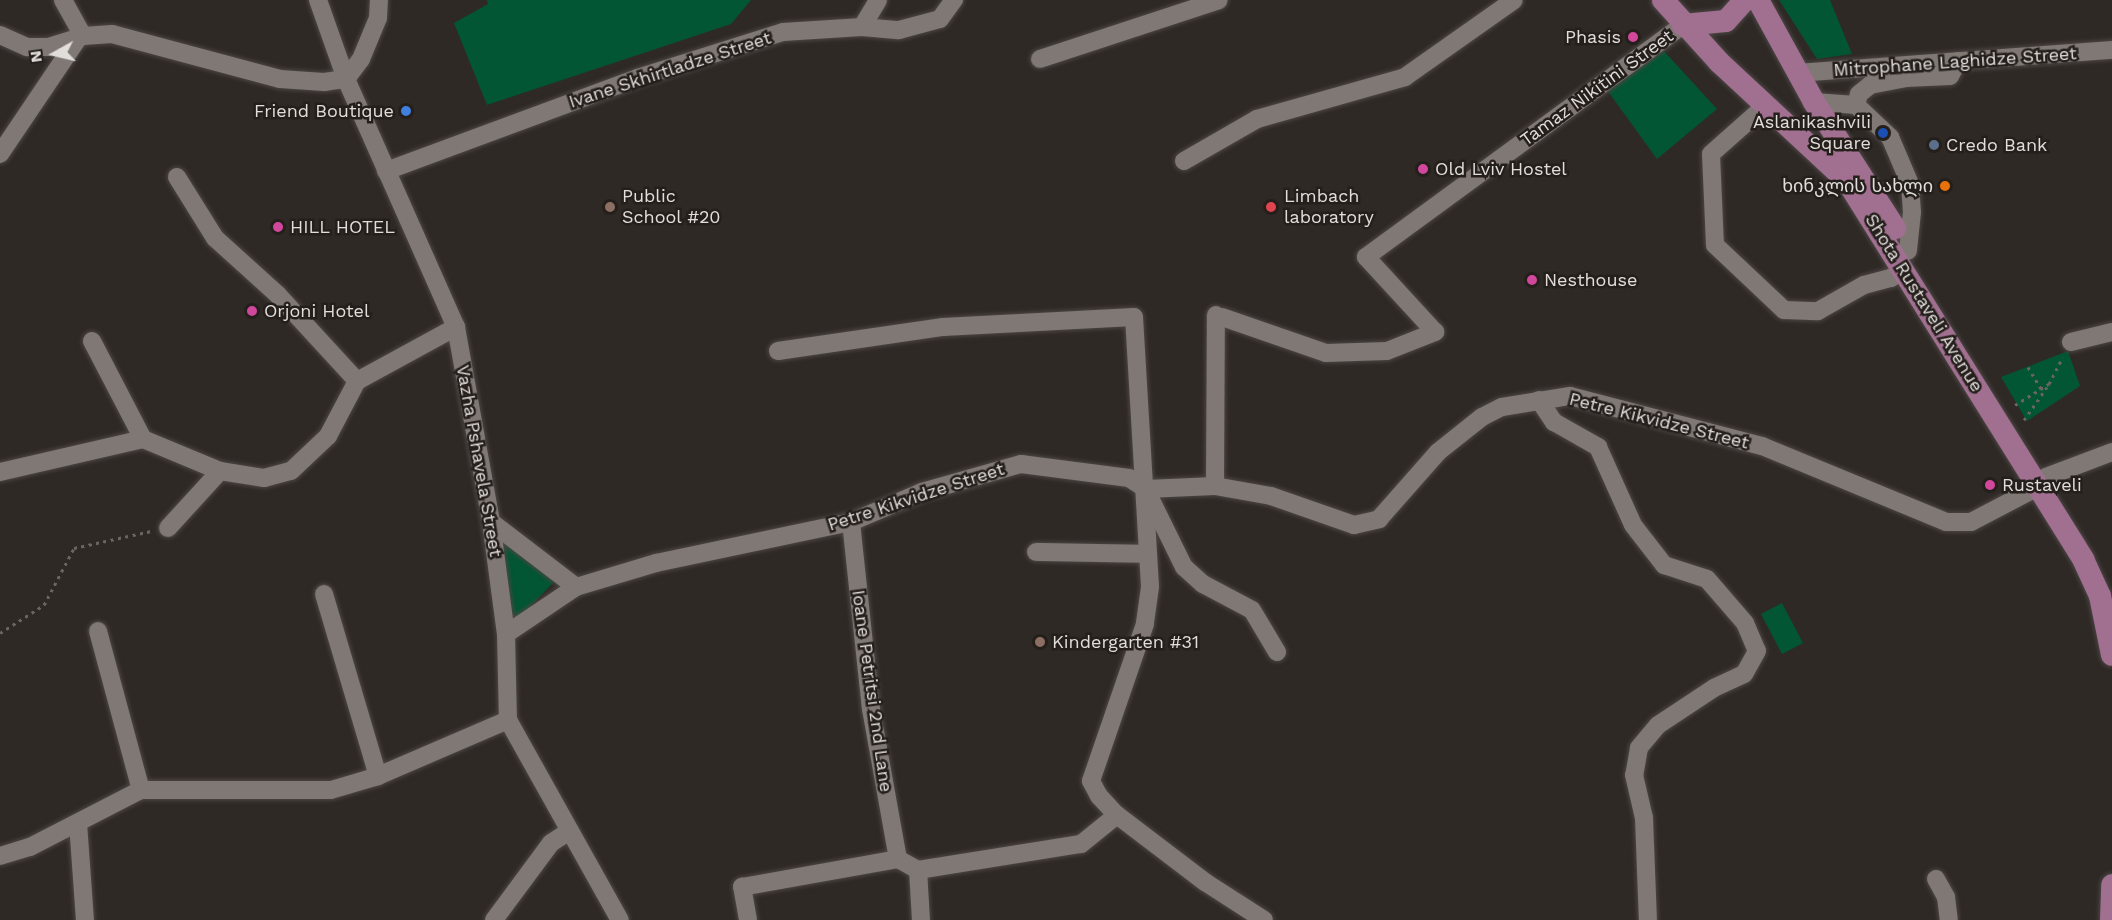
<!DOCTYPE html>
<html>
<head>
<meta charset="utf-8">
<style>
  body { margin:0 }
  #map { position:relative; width:2112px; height:920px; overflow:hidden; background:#2f2926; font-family:"Work Sans","Noto Sans Georgian",sans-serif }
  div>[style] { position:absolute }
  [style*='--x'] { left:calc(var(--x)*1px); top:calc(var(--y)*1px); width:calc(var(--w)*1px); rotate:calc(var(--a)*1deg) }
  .green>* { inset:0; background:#025633 }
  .path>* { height:3px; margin-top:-1.5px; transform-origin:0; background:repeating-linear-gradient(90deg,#6a6562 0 3px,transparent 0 7.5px) }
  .roads { filter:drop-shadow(0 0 2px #4c4644) drop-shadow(0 0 2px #4c4644) }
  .minor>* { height:18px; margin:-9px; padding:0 9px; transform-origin:9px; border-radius:9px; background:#7f7874 }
  .major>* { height:22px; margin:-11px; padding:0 11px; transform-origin:11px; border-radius:11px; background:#a17091 }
  .dots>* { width:16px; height:16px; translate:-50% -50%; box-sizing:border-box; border:3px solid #251f1c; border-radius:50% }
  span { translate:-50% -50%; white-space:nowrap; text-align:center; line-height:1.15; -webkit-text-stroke:5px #251f1c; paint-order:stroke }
  .poi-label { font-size:18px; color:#e1dddb }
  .right { translate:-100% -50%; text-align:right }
  .left { translate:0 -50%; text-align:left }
  .street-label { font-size:18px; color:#e1dddb }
  .north { position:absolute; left:24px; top:24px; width:60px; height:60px; -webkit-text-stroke:4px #251f1c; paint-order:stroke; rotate:262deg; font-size:16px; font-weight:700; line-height:24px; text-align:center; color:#e1dddb }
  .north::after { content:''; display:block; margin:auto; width:21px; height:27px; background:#e1dddb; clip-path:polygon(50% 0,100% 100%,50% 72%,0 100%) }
</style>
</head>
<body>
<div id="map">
  <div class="green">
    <div style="clip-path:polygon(487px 0,751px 0,731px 24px,487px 105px,454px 23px,488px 4px)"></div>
    <div style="clip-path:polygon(1779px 0,1830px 0,1852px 54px,1817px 59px)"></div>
    <div style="clip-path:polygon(1663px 50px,1717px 109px,1657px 159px,1607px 90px)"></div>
    <div style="clip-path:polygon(2068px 351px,2080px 386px,2027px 421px,2001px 377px)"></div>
    <div style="clip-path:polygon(502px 541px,555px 581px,510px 627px)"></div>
    <div style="clip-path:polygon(1782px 603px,1803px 643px,1782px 654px,1761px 614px)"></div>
  </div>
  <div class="path">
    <div style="--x:2028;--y:367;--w:26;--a:59"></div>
    <div style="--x:2015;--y:405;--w:40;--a:-32"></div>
    <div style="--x:2049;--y:384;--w:30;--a:-63"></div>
    <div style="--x:2024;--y:420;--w:40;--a:-55.1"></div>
    <div style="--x:0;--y:633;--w:52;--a:-32.5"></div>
    <div style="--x:44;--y:605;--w:64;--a:-62.2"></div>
    <div style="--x:74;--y:548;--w:79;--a:-12.4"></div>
  </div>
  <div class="roads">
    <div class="minor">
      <div style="--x:63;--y:0;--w:41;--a:60.9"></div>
      <div style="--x:318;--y:0;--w:84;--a:70.5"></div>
      <div style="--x:346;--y:79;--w:271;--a:66.1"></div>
      <div style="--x:456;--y:327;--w:198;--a:79.8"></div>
      <div style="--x:491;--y:522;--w:113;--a:82.4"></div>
      <div style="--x:506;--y:634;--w:86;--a:88.7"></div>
      <div style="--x:508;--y:720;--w:229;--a:60.8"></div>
      <div style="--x:862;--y:27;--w:31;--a:-59"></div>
      <div style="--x:0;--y:35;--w:30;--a:24"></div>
      <div style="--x:27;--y:47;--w:21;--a:0"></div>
      <div style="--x:48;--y:47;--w:37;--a:-17"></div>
      <div style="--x:83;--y:36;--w:29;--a:-4"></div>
      <div style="--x:112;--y:34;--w:174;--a:15"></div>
      <div style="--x:280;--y:79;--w:44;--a:3.9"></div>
      <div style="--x:324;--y:82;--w:22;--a:-8"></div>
      <div style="--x:346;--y:79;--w:25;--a:-53"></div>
      <div style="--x:361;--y:59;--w:44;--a:-67.5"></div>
      <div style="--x:378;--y:18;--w:18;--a:-87"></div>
      <div style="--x:1040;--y:59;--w:188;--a:-18.2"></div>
      <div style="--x:1797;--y:73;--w:316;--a:-4.2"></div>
      <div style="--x:1814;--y:102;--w:42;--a:4.1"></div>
      <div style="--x:1856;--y:105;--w:47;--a:43.3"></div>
      <div style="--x:1890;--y:137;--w:51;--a:66.9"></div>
      <div style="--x:1910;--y:184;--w:28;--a:86"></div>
      <div style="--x:1912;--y:212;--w:39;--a:96"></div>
      <div style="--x:1856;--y:105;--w:11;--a:-75"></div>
      <div style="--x:1859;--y:94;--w:14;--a:-39"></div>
      <div style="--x:1870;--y:85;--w:36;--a:-11"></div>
      <div style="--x:1905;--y:78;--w:45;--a:-2.5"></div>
      <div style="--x:1950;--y:76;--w:17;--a:-62"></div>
      <div style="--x:1765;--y:106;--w:72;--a:138.4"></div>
      <div style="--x:1711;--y:154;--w:91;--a:87.5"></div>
      <div style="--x:1715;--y:245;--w:95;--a:43.3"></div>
      <div style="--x:1784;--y:310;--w:34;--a:2"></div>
      <div style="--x:1818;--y:311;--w:53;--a:-29.5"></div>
      <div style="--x:1864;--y:285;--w:28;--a:-15"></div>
      <div style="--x:1891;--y:278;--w:14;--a:-34"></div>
      <div style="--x:0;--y:154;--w:138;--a:-56"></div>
      <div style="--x:1184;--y:161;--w:84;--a:-29.9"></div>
      <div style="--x:1257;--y:119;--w:154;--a:-15.8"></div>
      <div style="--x:1405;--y:77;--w:133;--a:-35.2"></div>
      <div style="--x:386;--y:171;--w:268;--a:-20.3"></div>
      <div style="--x:637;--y:78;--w:153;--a:-17.5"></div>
      <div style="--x:783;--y:32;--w:79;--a:-3.6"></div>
      <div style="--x:862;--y:27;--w:37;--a:5"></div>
      <div style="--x:899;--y:30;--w:42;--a:-15"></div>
      <div style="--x:940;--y:19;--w:24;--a:-54"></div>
      <div style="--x:177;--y:177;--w:72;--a:58.1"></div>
      <div style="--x:215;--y:238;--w:85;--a:42.1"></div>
      <div style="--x:278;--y:295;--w:117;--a:47.4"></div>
      <div style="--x:1222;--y:317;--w:110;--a:19.1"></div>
      <div style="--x:1326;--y:353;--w:61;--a:-1.9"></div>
      <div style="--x:1387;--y:351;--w:52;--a:-21.6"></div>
      <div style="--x:1435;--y:332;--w:102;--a:-132.6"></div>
      <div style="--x:1366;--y:257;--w:393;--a:-36.2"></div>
      <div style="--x:92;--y:341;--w:110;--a:62.5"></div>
      <div style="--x:143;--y:439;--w:83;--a:22.6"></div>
      <div style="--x:220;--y:471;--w:45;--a:9"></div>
      <div style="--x:264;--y:478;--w:28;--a:-15"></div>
      <div style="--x:291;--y:471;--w:51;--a:-43.4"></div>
      <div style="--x:328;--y:436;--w:62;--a:-62.2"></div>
      <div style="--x:357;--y:381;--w:113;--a:-28.6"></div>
      <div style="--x:2071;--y:342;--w:42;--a:-13.7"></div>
      <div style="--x:778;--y:351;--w:167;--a:-8.3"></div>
      <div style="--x:943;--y:327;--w:191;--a:-3"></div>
      <div style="--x:1134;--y:317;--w:270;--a:86.6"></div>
      <div style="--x:1150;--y:587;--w:37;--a:98"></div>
      <div style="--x:1145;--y:624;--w:166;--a:109"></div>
      <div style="--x:1091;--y:781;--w:17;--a:62"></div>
      <div style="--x:1099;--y:796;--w:26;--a:47"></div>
      <div style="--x:1117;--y:815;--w:111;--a:37.3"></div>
      <div style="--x:1205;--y:882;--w:70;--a:32.8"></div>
      <div style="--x:1539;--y:400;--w:27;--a:56"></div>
      <div style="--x:1554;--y:422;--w:51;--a:29.6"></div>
      <div style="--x:1598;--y:447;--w:85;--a:65.8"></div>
      <div style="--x:1633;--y:525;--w:51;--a:52.2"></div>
      <div style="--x:1664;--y:565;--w:45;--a:18"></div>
      <div style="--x:1707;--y:579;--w:58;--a:49.2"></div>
      <div style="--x:1745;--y:623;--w:30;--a:67"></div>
      <div style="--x:1757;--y:651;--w:26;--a:119"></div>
      <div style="--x:1744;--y:674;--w:33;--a:155"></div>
      <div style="--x:1714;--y:688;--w:67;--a:146.5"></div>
      <div style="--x:1658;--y:725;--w:30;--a:130"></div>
      <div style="--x:1639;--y:748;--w:27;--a:100"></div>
      <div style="--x:1634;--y:775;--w:44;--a:76.9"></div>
      <div style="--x:1644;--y:818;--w:102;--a:87.8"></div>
      <div style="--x:0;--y:472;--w:147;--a:-13"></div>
      <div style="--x:2046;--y:477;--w:71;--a:-20.7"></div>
      <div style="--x:1215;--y:486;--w:171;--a:-89.7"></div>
      <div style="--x:1149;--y:496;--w:79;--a:63.8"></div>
      <div style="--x:1184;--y:567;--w:25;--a:42"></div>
      <div style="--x:1203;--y:584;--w:55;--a:28"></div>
      <div style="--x:1252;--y:610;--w:49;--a:59.2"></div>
      <div style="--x:491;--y:522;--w:107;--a:37.4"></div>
      <div style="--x:851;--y:522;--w:188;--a:83.9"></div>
      <div style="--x:871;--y:709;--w:152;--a:79.8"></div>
      <div style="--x:168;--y:528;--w:77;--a:-47.6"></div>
      <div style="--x:1036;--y:552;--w:110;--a:1"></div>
      <div style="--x:324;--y:594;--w:190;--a:73.5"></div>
      <div style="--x:98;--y:631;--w:165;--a:74.9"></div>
      <div style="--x:506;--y:634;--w:84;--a:-33.9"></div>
      <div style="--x:576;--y:587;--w:84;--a:-16.7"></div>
      <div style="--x:656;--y:563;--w:199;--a:-11.9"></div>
      <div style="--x:851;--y:522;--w:77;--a:-22.9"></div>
      <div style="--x:922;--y:492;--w:103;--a:-15.8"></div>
      <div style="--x:1021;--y:464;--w:109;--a:7.4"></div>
      <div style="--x:1129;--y:478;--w:20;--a:33"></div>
      <div style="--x:1146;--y:489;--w:69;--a:-2.5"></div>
      <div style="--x:1215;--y:486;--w:57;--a:10.1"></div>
      <div style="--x:1271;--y:496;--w:88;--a:19.3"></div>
      <div style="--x:1354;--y:525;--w:26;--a:-13"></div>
      <div style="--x:1379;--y:519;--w:89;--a:-48.6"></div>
      <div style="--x:1438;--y:452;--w:56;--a:-38.5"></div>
      <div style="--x:1482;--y:417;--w:22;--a:-27"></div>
      <div style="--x:1502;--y:407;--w:69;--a:-9.2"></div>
      <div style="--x:1570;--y:396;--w:198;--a:14.6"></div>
      <div style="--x:1762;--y:446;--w:199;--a:22.4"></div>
      <div style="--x:1946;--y:522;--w:25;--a:0"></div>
      <div style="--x:1971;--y:522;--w:76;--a:-27.6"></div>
      <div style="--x:78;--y:823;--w:97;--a:85.9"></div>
      <div style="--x:0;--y:856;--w:31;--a:-17"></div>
      <div style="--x:30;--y:847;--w:125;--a:-27.2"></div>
      <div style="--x:141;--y:790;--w:190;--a:0"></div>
      <div style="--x:331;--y:790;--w:49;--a:-16.6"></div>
      <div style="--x:378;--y:776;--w:142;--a:-23.3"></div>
      <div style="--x:918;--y:870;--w:50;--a:86.6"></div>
      <div style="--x:1936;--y:879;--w:21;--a:61"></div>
      <div style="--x:1946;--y:897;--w:23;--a:83"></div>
      <div style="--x:494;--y:920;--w:96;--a:-53.5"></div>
      <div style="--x:551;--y:843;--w:20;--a:-33"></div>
      <div style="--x:748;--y:920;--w:34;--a:-100"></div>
      <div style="--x:742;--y:887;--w:158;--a:-10.2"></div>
      <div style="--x:898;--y:859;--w:23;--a:29"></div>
      <div style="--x:918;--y:870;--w:165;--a:-9.1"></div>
      <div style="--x:1081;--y:844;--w:46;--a:-38.9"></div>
    </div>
    <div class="major">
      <div style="--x:1663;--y:0;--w:84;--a:47.9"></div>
      <div style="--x:1719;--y:62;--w:175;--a:42.9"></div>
      <div style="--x:1847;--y:181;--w:446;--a:58"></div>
      <div style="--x:2083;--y:559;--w:41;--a:65.3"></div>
      <div style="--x:2100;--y:596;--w:60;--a:78.5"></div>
      <div style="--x:1758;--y:0;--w:116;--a:61.2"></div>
      <div style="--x:1814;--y:102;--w:150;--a:57.3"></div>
      <div style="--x:1683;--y:25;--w:43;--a:-5.3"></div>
      <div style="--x:1726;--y:21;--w:28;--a:-48"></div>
      <div style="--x:2111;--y:920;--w:35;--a:-88"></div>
    </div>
  </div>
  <div class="dots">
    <div style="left:1633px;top:37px;background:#d1479c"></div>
    <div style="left:406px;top:111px;background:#3f7fe0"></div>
    <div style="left:1883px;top:133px;background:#1a4fb4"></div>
    <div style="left:1934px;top:145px;background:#5c6f8a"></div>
    <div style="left:1423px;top:169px;background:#d1479c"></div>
    <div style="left:1945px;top:186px;background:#e8710a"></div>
    <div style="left:610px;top:207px;background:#8d6e63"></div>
    <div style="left:1271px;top:207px;background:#e0444e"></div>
    <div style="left:278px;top:227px;background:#d1479c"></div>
    <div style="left:1532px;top:280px;background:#d1479c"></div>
    <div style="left:252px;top:311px;background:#d1479c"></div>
    <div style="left:1990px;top:485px;background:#d1479c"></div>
    <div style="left:1040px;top:642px;background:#8d6e63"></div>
  </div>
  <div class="poi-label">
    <span class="right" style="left:1621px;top:37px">Phasis</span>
    <span class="right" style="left:394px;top:111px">Friend Boutique</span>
    <span class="right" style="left:1871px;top:133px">Aslanikashvili<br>Square</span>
    <span class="left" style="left:1946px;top:145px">Credo Bank</span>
    <span class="left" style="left:1435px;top:169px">Old Lviv Hostel</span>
    <span class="right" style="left:1933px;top:186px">ხინკლის სახლი</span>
    <span class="left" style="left:622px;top:207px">Public<br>School #20</span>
    <span class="left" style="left:1284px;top:207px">Limbach<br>laboratory</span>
    <span class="left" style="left:290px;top:227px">HILL HOTEL</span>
    <span class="left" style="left:1544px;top:280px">Nesthouse</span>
    <span class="left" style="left:264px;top:311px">Orjoni Hotel</span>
    <span class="left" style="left:2002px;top:485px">Rustaveli</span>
    <span class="left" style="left:1052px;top:642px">Kindergarten #31</span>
  </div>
  <div class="street-label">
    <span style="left:1955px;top:62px;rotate:-4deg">Mitrophane Laghidze Street</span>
    <span style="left:670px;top:70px;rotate:-18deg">Ivane Skhirtladze Street</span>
    <span style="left:1597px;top:88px;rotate:-36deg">Tamaz Nikitini Street</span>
    <span style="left:1924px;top:303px;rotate:58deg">Shota Rustaveli Avenue</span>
    <span style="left:1659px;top:421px;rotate:14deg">Petre Kikvidze Street</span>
    <span style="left:479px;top:461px;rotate:80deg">Vazha Pshavela Street</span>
    <span style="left:916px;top:497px;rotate:-18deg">Petre Kikvidze Street</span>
    <span style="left:872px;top:691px;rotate:82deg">Ioane Petritsi 2nd Lane</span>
  </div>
  <div class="north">N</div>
</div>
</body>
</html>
